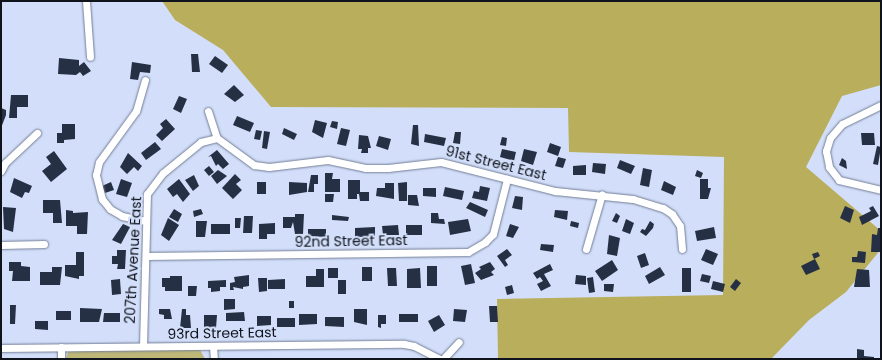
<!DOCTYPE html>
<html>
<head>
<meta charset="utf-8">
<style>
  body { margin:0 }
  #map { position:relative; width:882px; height:360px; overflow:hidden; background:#d3dffa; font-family:Poppins,sans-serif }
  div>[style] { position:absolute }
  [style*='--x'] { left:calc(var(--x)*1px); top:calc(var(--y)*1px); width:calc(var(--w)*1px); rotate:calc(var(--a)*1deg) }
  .green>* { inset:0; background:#beb778 }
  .forest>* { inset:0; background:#b9ae5b }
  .building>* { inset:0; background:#263044 }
  .roads { filter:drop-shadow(0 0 1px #727d95) drop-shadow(0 0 1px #727d95) }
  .minor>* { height:7px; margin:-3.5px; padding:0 3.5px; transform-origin:3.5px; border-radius:3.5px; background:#fff }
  span { translate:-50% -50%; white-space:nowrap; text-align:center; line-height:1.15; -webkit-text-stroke:4px #d3dffa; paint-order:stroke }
  .street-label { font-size:14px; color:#0f131c }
  .frame { position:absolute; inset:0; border:2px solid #0f131c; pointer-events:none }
</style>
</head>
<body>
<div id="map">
  <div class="green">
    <div style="clip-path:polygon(200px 350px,205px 359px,66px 359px,68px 352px,74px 351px)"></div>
  </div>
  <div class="forest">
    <div style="clip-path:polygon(162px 1px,881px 1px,881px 85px,842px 96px,806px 167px,881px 231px,881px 249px,846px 292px,809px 320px,771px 359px,498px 359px,497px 299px,723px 295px,724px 157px,569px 152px,568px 108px,271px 107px,223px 50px,175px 20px)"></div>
  </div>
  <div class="building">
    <div style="clip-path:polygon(191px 54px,198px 54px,200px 72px,192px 72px)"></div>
    <div style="clip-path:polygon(215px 56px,228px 65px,222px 73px,209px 64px)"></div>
    <div style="clip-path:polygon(59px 58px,79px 60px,79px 66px,84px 62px,91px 71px,83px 76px,80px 72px,76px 75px,58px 74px)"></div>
    <div style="clip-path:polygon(132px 62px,151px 65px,150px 73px,140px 72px,138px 80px,130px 79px)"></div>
    <div style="clip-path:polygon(234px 85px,244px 95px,235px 102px,224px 94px)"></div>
    <div style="clip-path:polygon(11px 95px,28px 95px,28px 107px,17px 107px,17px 118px,9px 118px)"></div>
    <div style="clip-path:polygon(179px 96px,187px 99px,181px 113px,173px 109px)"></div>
    <div style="clip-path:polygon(1px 108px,6px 110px,6px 115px,1px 128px)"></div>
    <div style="clip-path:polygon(237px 116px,254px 123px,250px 132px,233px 125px)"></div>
    <div style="clip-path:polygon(166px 119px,175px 129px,162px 141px,156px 135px,163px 128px,160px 124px)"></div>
    <div style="clip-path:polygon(315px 120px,327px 123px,323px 138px,312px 132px)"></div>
    <div style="clip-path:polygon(332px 121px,338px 122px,337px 129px,330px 127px)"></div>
    <div style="clip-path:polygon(62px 124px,75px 124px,75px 139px,64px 140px,64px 143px,57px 143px,57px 133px,62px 133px)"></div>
    <div style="clip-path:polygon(413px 125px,418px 125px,419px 146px,411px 144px)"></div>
    <div style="clip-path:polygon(284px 128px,297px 134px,294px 140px,282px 134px)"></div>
    <div style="clip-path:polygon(341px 128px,350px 130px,346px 146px,337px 144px)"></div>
    <div style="clip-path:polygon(256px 130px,262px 131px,260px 140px,254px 139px)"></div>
    <div style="clip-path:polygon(264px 131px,270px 132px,267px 149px,262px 148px)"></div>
    <div style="clip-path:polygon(455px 132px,461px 132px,460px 144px,453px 143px)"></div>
    <div style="clip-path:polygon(861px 133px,874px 133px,875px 145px,862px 145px)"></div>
    <div style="clip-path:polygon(425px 134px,446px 138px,444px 146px,424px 142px)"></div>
    <div style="clip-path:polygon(359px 135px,368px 136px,371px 148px,368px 148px,368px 153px,361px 153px,362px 149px,358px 149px)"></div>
    <div style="clip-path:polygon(379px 136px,391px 139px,388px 150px,376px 146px)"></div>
    <div style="clip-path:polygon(502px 137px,507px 138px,506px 146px,500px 145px)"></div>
    <div style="clip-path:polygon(155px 142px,161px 149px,146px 160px,141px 153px)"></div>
    <div style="clip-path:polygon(550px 143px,561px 147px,558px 156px,547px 152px)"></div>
    <div style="clip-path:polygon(877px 146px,881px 147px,878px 165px,873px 164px)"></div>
    <div style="clip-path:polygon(502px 149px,516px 152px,514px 161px,500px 157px)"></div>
    <div style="clip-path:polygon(524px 149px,537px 152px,533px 165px,521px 161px)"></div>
    <div style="clip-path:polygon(217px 150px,229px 164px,223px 169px,218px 164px,216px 166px,211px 156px,208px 157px)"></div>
    <div style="clip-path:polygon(54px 151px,67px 169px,51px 182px,42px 171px,51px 164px,46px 157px)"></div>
    <div style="clip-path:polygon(128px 153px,142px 166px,138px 171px,134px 167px,127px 174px,120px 167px)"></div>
    <div style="clip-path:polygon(558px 157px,566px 159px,563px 168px,555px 166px)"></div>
    <div style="clip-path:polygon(842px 158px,846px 161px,847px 169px,839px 165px)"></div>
    <div style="clip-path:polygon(620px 160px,635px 166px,631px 174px,617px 168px)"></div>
    <div style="clip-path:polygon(593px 163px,606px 164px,605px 174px,592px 172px)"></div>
    <div style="clip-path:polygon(586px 165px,586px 175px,573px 175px,573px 166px)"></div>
    <div style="clip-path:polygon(209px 166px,214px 172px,209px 176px,204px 170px)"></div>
    <div style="clip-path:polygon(643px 168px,652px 170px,649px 187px,640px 185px)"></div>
    <div style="clip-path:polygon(218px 170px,227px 176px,217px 184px,211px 176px)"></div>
    <div style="clip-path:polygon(697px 170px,703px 173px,701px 178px,695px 176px)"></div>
    <div style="clip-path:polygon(325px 173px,333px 173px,332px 179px,340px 179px,340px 192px,325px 192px)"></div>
    <div style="clip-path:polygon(235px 174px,241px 180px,236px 184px,242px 190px,233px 199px,222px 188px)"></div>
    <div style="clip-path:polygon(194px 175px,199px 186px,193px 191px,185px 180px)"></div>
    <div style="clip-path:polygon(311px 175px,318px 175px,318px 184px,314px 184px,314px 192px,308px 192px)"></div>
    <div style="clip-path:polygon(14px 178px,32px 186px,29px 193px,25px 192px,22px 198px,10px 192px)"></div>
    <div style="clip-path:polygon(121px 179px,132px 183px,127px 197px,116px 194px)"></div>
    <div style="clip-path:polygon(179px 179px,190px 194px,183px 202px,177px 194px,173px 197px,167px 189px)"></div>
    <div style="clip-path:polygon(700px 179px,708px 179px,708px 188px,711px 188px,708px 199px,700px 199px)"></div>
    <div style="clip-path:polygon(348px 180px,360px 180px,360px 192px,369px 192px,369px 201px,360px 201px,359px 194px,357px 194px,357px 199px,348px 199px)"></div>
    <div style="clip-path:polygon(664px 181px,676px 187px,673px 195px,661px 190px)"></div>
    <div style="clip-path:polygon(111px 182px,114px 190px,105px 193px,102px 186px)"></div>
    <div style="clip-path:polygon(257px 182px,266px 182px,266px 194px,257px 194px)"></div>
    <div style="clip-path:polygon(289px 182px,307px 183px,307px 192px,289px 195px)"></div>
    <div style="clip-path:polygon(407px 182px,407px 201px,399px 201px,398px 183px)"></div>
    <div style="clip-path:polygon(385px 183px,394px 183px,394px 199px,376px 196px,377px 188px,385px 188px)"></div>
    <div style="clip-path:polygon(480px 186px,490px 188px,487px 201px,472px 198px,474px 191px,479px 192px)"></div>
    <div style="clip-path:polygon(445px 187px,464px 191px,462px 200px,443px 196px)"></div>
    <div style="clip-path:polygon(423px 188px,436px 188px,436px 197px,423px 196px)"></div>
    <div style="clip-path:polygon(325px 194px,334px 194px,333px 202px,325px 202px)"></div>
    <div style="clip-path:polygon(408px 195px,417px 195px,419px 206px,408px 205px)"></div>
    <div style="clip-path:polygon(515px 196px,523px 197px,522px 210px,512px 208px)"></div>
    <div style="clip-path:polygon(43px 200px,60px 200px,62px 223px,53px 223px,53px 213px,43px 213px)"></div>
    <div style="clip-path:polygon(470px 202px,488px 210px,485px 217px,466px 208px)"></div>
    <div style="clip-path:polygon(845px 206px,854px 210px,850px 223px,840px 218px)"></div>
    <div style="clip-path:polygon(873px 206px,879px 216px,862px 225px,859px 217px,871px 211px,869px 208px)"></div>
    <div style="clip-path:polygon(3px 207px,16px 208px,13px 232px,4px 229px)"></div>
    <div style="clip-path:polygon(174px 209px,182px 214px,178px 222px,169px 217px)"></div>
    <div style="clip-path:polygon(201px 209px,203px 214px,194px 217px,193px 211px)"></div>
    <div style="clip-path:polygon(66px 210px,73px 211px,73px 213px,88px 212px,87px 234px,77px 234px,77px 226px,66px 226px)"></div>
    <div style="clip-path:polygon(555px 210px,568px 211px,567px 220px,554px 217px)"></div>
    <div style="clip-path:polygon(431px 213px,438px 213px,439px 219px,444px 219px,445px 224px,431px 223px)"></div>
    <div style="clip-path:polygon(616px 213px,620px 216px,617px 223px,612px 221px)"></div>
    <div style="clip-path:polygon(295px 214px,304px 214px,303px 234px,295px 234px,293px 222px,291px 228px,283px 228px,283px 217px,295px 217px)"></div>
    <div style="clip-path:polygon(332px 215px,349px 217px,348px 221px,332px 220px)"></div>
    <div style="clip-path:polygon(244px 216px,253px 216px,252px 233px,243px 233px)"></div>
    <div style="clip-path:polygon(168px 218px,179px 225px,169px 241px,161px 235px)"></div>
    <div style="clip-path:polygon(235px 218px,241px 218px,240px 228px,235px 228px)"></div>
    <div style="clip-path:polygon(468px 219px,471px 231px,450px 235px,448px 222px)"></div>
    <div style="clip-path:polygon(626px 219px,634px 223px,630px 234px,622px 231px)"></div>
    <div style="clip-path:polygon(196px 221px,207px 221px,205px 237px,196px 237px)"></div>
    <div style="clip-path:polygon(571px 221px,579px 223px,578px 228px,570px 226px)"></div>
    <div style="clip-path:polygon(650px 221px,654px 224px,653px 228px,646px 236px,640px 232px,642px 229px,645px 230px)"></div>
    <div style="clip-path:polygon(275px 223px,275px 234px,267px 234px,267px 239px,259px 239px,259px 224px)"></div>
    <div style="clip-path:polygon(123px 224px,130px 227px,121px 244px,112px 240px)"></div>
    <div style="clip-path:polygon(211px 224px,230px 224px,230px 234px,211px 234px)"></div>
    <div style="clip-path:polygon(510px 224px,519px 227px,513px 238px,506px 236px)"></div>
    <div style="clip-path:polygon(398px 225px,399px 235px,383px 235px,382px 226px)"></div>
    <div style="clip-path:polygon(406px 225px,422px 225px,422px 235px,406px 235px)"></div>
    <div style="clip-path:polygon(375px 227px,375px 237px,355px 237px,355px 228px)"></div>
    <div style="clip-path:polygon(714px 227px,716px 238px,697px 241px,695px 231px)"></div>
    <div style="clip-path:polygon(878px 228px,881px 228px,881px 252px,871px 252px,872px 234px,877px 235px)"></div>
    <div style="clip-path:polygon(308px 229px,326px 229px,326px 237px,308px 236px)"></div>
    <div style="clip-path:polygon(609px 235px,620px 238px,617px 256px,607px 254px)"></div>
    <div style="clip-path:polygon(541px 244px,554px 245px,553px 252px,540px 250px)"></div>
    <div style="clip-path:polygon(507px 249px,512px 255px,505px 260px,508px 265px,505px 267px,497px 256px)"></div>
    <div style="clip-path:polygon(706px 249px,718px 254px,713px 265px,701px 260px)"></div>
    <div style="clip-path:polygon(117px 250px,126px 250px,125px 269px,117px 269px,118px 264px,112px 264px,112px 256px,117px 256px)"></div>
    <div style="clip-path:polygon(858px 251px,866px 252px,865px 263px,852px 262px,852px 257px,857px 257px)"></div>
    <div style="clip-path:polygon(76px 252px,84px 252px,84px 276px,79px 276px,79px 279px,65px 276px,65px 265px,76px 265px)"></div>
    <div style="clip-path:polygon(818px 252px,820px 256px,814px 259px,812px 254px)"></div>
    <div style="clip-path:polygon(645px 253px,649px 265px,641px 268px,637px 256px)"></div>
    <div style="clip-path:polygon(815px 259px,820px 269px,806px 275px,801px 266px)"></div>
    <div style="clip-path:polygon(612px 260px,618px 270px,602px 281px,595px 271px)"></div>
    <div style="clip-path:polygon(9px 262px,21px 262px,21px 266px,30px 267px,30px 281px,12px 281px,13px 271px,9px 271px)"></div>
    <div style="clip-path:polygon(490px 262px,495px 269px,491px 272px,494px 275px,481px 280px,475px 273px,481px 269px,479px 267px)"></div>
    <div style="clip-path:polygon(471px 264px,475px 283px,465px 285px,461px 266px)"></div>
    <div style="clip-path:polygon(550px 264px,553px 270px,544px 274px,551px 286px,541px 291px,537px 284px,543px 281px,540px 277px,537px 279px,533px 273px)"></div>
    <div style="clip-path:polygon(427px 266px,437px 266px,437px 286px,427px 286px)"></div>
    <div style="clip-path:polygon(52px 267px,62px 267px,60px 285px,40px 285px,40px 272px,52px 272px)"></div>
    <div style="clip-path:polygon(362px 267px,372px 267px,372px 281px,362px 281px)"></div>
    <div style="clip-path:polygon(660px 267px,665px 275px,649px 284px,645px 276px)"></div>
    <div style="clip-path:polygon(328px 268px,338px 268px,338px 278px,328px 278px)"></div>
    <div style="clip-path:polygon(387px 268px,396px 268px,397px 286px,388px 286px)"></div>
    <div style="clip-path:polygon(420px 268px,421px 288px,407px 288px,407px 269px)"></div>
    <div style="clip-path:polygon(682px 268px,691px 268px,691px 292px,682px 292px)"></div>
    <div style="clip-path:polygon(316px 269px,324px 269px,324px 287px,306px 287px,306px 276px,316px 276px)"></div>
    <div style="clip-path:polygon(857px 269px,869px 270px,870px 287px,854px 287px)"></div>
    <div style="clip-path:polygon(702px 274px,711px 276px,709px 283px,700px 281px)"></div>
    <div style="clip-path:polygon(249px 275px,249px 286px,243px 287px,243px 289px,233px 287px,234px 290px,230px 290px,230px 283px,235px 282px,234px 277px)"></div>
    <div style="clip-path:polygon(576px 275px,586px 276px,586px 285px,575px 284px)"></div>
    <div style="clip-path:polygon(170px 276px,182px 276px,182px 291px,165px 291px,165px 287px,162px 287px,162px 278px,170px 278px)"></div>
    <div style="clip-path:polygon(593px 277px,595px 292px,589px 293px,587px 278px)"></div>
    <div style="clip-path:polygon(258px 278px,267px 278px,267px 291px,259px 292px)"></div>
    <div style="clip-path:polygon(120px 279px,121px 294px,112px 295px,111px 280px)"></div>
    <div style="clip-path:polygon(285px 279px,285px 289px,268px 289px,268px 280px)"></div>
    <div style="clip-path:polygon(736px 279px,741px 283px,735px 291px,730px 287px)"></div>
    <div style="clip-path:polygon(226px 280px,226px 287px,220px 287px,220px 291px,211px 292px,211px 288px,208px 288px,208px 281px)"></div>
    <div style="clip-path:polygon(338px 280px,346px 280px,346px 294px,338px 294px)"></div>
    <div style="clip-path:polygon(713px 281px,725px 284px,723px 292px,711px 289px)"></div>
    <div style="clip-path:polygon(604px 284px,614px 284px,613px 292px,604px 291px)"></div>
    <div style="clip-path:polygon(512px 285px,514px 293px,507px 295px,505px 287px)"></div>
    <div style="clip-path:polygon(188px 286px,197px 286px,196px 296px,188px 296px)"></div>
    <div style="clip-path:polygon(224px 299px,235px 299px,235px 309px,224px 310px)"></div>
    <div style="clip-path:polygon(289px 301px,294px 301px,294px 308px,289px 308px)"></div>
    <div style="clip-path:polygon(10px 305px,16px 305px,15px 324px,10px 324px)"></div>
    <div style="clip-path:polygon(489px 306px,497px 306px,498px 322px,490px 322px)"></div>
    <div style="clip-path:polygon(80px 308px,102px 309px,99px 322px,80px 322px)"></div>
    <div style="clip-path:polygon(159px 309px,170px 309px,172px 319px,164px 319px,164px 315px,159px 314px)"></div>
    <div style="clip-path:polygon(182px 309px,186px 309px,186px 315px,190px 315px,191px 328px,180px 328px)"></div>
    <div style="clip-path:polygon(354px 309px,367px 309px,367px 325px,354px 322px)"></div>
    <div style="clip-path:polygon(454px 309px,467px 310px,465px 322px,453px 321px)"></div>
    <div style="clip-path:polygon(56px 311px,71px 311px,71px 320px,56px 320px)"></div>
    <div style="clip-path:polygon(244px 312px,245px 321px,226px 321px,226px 313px)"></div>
    <div style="clip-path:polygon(104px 313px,120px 313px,120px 322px,103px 322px)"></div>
    <div style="clip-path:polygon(299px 314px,317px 314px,317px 324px,299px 325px)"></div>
    <div style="clip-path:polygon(399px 314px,418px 314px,418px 322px,399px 322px)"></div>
    <div style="clip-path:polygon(204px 315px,217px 315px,216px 328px,204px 328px)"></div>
    <div style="clip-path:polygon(378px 315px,386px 315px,386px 324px,381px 324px,381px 328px,378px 327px)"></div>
    <div style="clip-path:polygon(439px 315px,445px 325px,434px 332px,428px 321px)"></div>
    <div style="clip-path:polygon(257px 316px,271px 316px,271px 325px,257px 326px)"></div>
    <div style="clip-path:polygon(325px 317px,344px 317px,344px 327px,325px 326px)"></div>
    <div style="clip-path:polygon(277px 318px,295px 318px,295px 327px,277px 327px)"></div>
    <div style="clip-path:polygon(35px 321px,48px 321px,48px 330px,35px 329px)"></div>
    <div style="clip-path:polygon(857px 349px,864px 350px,864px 356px,874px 357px,874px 359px,857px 359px)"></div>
  </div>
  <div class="roads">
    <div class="minor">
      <div style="--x:86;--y:1;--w:56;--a:85.9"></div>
      <div style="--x:145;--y:80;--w:32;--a:106"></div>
      <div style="--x:136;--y:111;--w:63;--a:126"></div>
      <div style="--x:99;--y:162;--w:13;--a:103"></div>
      <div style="--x:96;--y:175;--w:25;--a:76"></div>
      <div style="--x:102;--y:199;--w:13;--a:51"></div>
      <div style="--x:110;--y:209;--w:14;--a:30"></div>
      <div style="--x:122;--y:216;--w:24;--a:12"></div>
      <div style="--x:881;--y:105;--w:43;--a:154"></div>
      <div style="--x:842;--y:124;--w:18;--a:131"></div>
      <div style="--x:830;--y:138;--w:14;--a:107"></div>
      <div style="--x:826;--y:151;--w:16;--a:79"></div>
      <div style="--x:829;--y:167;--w:16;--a:52"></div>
      <div style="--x:839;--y:180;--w:43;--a:13.4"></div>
      <div style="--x:208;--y:111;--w:28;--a:72"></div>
      <div style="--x:217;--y:138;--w:46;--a:36.1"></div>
      <div style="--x:254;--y:165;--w:15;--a:8"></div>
      <div style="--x:269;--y:167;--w:59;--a:-6.8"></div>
      <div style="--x:328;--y:160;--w:38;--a:12"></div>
      <div style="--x:365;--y:168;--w:23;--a:0"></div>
      <div style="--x:388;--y:168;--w:53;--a:-6.5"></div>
      <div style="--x:441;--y:162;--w:118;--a:14.3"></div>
      <div style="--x:555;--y:191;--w:78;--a:5.9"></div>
      <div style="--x:633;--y:199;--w:31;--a:17"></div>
      <div style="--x:663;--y:208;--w:11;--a:34"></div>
      <div style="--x:672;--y:214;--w:14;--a:56"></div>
      <div style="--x:680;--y:226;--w:23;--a:85"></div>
      <div style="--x:1;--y:171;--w:9;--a:-63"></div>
      <div style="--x:5;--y:163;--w:44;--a:-43.2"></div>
      <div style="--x:1;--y:245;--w:43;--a:-1.3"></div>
      <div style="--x:586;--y:249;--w:57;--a:-73.8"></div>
      <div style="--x:146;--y:256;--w:322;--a:-0.7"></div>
      <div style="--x:468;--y:252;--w:20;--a:-30"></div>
      <div style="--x:485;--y:242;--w:11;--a:-45"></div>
      <div style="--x:493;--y:234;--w:57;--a:-75.7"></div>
      <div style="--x:143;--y:346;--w:152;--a:-88.5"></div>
      <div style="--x:147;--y:194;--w:26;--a:-53"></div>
      <div style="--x:163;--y:173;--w:49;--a:-39.2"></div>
      <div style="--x:201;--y:142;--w:16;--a:-14"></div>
      <div style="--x:213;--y:346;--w:13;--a:86"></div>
      <div style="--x:61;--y:347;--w:12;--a:90"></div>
      <div style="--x:1;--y:348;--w:403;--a:-0.6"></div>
      <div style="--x:404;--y:344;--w:10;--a:11"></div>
      <div style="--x:414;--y:346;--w:28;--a:27"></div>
      <div style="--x:443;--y:359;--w:23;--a:-47"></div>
    </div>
  </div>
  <div class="street-label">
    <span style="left:496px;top:163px;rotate:14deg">91st Street East</span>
    <span style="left:351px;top:241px;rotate:-1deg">92nd Street East</span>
    <span style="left:133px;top:260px;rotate:-87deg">207th Avenue East</span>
    <span style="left:222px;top:333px;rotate:-1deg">93rd Street East</span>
  </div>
  <div class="frame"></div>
</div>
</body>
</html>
